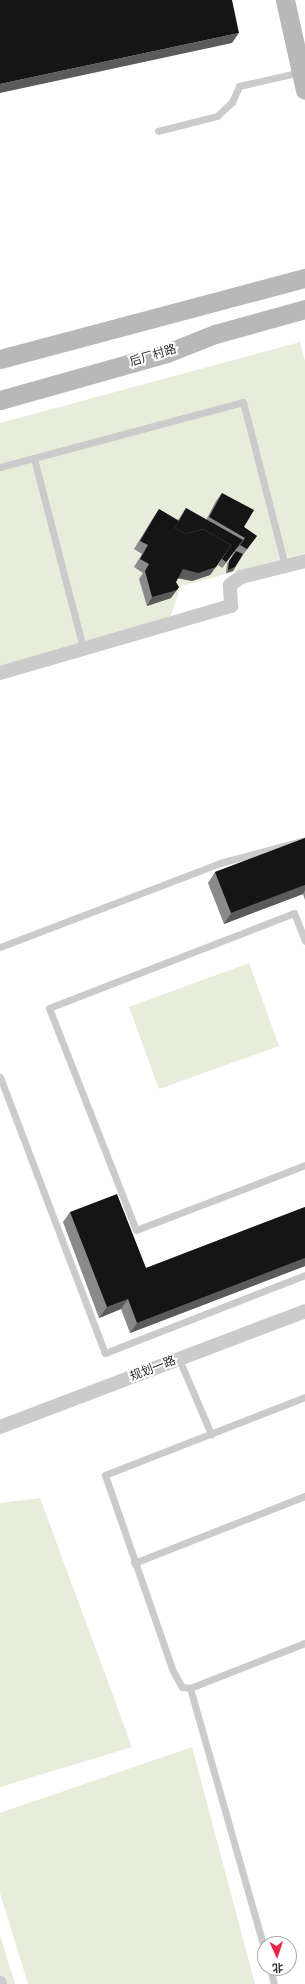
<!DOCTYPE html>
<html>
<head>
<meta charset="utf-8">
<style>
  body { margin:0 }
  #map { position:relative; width:305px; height:1984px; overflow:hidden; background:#fff; font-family:"Source Sans 3","Noto Sans SC",sans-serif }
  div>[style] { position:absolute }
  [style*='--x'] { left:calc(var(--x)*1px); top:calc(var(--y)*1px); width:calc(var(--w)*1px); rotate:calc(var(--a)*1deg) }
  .green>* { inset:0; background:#e7edda }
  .lane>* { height:7px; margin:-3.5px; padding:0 3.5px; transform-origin:3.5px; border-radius:3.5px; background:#cbcbcb }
  .street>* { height:14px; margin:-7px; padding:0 7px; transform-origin:7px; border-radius:7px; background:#cbcbcb }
  .secondary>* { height:19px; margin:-9.5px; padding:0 9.5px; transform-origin:9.5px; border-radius:9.5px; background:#b8b8b8 }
  .wall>* { inset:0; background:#8a8a8a }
  .shaded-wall>* { inset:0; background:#5b5b5b }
  .building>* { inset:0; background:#151515 }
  span { translate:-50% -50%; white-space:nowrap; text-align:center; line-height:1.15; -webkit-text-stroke:4px #fff; paint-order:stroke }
  .street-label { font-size:12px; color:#2e2e2e }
  .north { position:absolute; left:257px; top:1936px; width:40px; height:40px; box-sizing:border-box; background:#fff; border:1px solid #ababab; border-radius:50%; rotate:177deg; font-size:11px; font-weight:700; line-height:16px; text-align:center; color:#2e2e2e }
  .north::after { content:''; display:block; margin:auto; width:14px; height:18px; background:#f4224b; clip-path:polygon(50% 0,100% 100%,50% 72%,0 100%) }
</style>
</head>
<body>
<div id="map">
  <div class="green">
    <div style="clip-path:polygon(300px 342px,305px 361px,305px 553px,181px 586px,169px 620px,0 667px,0 423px)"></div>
    <div style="clip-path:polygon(249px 963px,279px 1046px,159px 1089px,129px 1007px)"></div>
    <div style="clip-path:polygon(40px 1498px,132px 1747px,0 1787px,0 1503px)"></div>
    <div style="clip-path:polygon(192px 1747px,255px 1984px,28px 1984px,0 1893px,0 1813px)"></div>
    <div style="clip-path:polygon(0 1935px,15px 1984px,0 1984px)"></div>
  </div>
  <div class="lane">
    <div style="--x:158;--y:131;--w:61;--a:-14.3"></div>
    <div style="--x:217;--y:116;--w:21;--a:-43"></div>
    <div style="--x:232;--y:102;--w:17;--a:-66"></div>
    <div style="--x:239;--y:86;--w:64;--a:-12.7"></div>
    <div style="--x:0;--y:467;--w:35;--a:-15"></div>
    <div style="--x:83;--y:648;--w:196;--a:-104.5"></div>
    <div style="--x:34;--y:458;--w:216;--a:-15"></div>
    <div style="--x:243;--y:402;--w:169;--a:75.6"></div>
    <div style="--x:305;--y:941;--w:30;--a:-111"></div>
    <div style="--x:294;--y:913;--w:263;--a:158.8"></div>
    <div style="--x:49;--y:1008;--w:238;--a:68.6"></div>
    <div style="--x:136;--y:1230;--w:181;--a:-21"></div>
    <div style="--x:0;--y:947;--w:235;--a:-20.9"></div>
    <div style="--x:220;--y:863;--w:88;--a:-15.1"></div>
    <div style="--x:0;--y:1077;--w:295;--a:69.2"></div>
    <div style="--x:105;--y:1353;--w:215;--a:-21.3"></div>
    <div style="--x:179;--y:1359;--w:82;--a:66.9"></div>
    <div style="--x:305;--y:1397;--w:215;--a:158.7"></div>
    <div style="--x:105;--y:1475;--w:207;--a:70.9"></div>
    <div style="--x:173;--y:1671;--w:18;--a:61"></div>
    <div style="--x:182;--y:1687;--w:8;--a:7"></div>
    <div style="--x:190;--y:1688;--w:123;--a:-21.4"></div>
    <div style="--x:134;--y:1563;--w:184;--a:-21.4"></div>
    <div style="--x:190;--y:1688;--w:273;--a:74.1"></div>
    <div style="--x:270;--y:1968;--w:16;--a:76"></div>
  </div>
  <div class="street">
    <div style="--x:0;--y:673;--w:241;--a:-16.2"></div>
    <div style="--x:231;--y:606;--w:21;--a:-93"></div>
    <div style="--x:230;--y:585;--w:14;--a:-36"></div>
    <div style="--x:241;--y:577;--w:66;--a:-14"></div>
    <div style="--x:0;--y:1427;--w:326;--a:-20.8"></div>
    <div style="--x:0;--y:1983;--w:1;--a:90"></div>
  </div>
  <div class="secondary">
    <div style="--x:285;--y:0;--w:92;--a:77.5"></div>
    <div style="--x:0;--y:359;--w:316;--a:-14.9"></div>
    <div style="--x:0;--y:400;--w:173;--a:-15.7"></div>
    <div style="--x:167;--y:353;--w:52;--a:-21.6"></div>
    <div style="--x:215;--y:334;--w:93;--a:-15.5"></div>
  </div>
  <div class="wall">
    <div style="clip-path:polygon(222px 493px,244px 527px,257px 536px,243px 555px,233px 571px,226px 573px,227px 564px,239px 546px,222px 568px,218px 565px,225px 554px,210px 575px,192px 581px,178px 578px,176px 582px,171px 598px,147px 606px,139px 579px,143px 573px,134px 567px,142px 554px,134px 549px,153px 518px,159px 509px,178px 520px,186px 508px,206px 520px,216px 501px)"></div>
    <div style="clip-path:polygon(305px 838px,305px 900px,303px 894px,224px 924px,208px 883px,215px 872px)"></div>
    <div style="clip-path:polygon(305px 1207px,305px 1266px,130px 1333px,121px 1309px,99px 1318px,63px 1222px,70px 1212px,146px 1268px)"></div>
  </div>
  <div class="shaded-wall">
    <div style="clip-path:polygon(239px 33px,232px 43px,0 93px,0 84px)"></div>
    <div style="clip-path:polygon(243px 540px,239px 546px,222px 568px,226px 562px)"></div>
    <div style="clip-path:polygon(225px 554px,210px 575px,192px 581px,177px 578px,183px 569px)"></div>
    <div style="clip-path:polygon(235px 567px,233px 571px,226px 573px,228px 570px)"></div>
    <div style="clip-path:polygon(179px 587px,171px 598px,147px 606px,152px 597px)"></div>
    <div style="clip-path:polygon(305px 885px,305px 890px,303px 894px,224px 924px,231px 913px)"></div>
    <div style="clip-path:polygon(305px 1258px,305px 1266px,130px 1333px,137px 1323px)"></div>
    <div style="clip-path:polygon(128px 1299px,121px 1309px,99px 1318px,107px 1307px)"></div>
  </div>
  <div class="building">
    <div style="clip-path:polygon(0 0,232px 0,239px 33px,0 84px)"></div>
    <div style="clip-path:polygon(222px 493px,254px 510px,244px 527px,257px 536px,247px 549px,240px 545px,245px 538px,209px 517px)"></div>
    <div style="clip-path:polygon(186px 508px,243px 540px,226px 562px,222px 559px,231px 545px,203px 529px,186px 534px,175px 528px)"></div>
    <div style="clip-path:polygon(159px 509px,179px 521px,175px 528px,186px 534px,203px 529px,231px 545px,216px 567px,198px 573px,183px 569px,176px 582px,179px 587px,177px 590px,152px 597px,145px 571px,149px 564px,140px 559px,148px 545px,140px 541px)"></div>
    <div style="clip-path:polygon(236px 551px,243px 554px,235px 567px,228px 570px,229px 561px)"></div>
    <div style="clip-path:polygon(305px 838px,305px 885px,231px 913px,215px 872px)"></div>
    <div style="clip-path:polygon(117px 1194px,146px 1268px,305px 1207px,305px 1258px,137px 1323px,128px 1299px,107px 1307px,70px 1212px)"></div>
  </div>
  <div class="street-label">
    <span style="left:153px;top:356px;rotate:-17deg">后厂村路</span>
    <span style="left:153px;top:1369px;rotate:-21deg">规划一路</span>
  </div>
  <div class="north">北</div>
</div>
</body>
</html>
